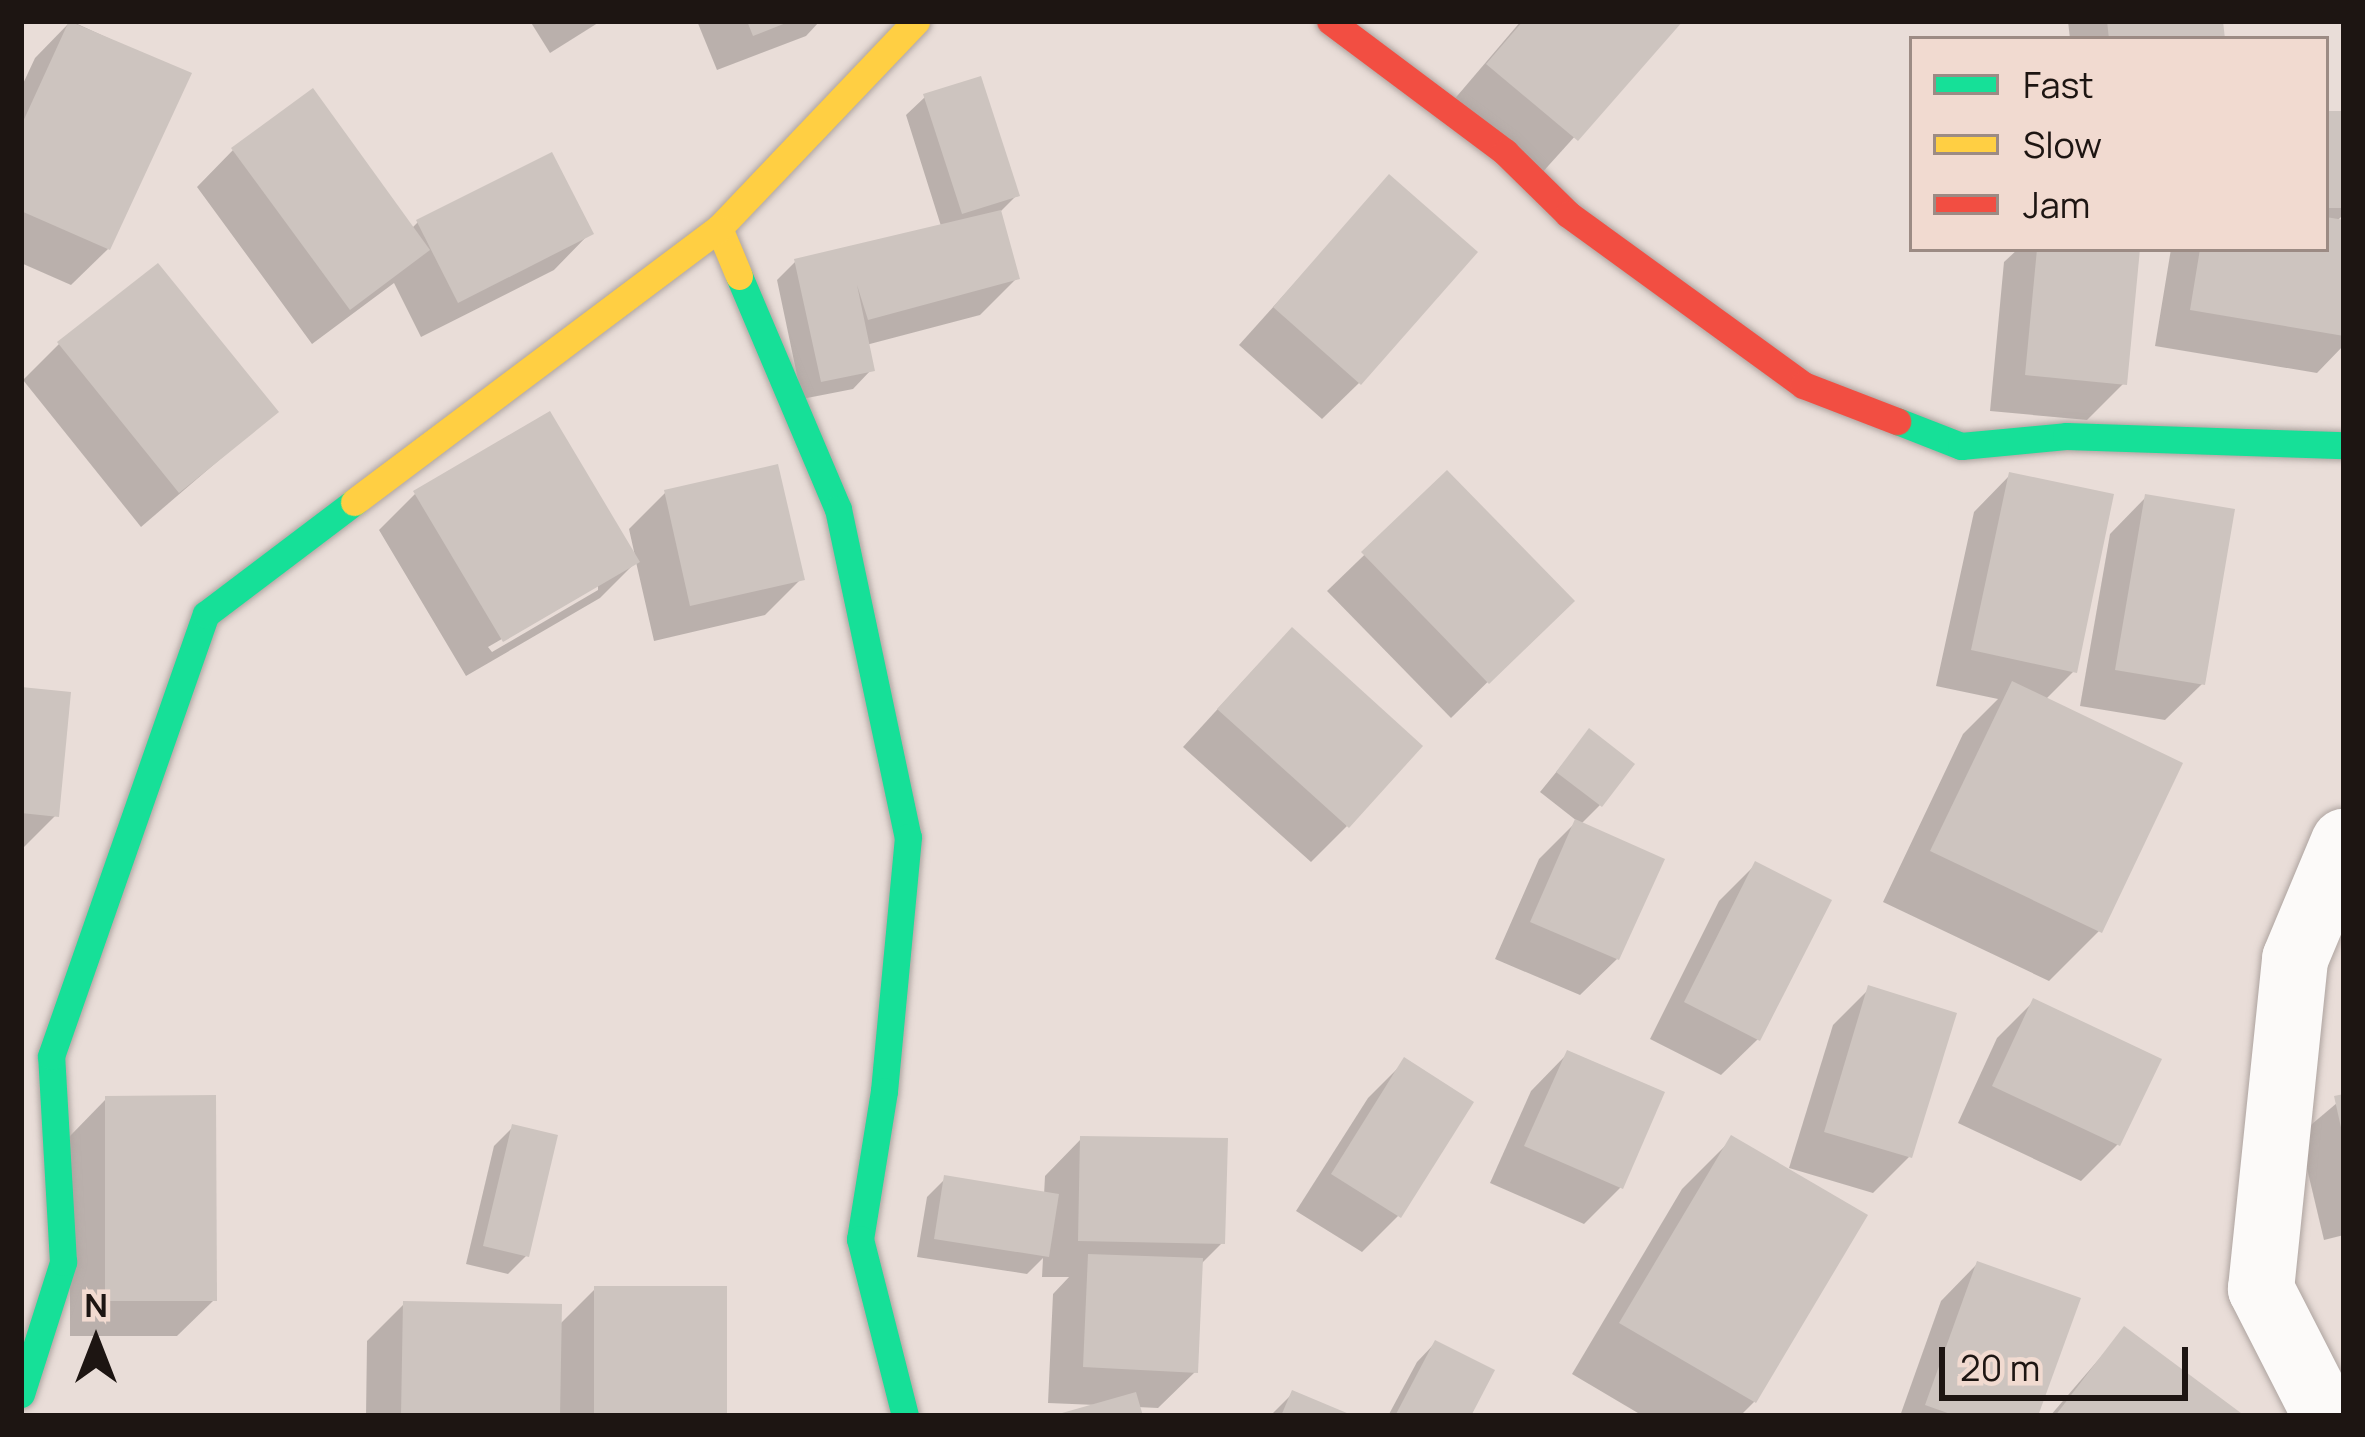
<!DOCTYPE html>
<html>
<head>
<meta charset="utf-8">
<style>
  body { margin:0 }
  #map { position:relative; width:2365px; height:1437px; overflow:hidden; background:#e9ddd8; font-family:Manrope,sans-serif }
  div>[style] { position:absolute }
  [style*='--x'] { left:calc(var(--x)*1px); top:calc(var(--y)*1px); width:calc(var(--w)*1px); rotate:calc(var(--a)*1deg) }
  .shadow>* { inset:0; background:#0003 }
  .building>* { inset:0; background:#cdc4bf }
  .roads { filter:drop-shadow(0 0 3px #aea4a0) drop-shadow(0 0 3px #aea4a0) }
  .street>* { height:66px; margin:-33px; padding:0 33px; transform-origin:33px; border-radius:33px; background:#fcfaf9 }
  .fast>* { height:27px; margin:-13.5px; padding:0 13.5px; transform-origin:13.5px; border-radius:13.5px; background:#16e098 }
  .slow>* { height:27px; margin:-13.5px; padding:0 13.5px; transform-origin:13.5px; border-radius:13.5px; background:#ffcf43 }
  .jam>* { height:27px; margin:-13.5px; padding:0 13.5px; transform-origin:13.5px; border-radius:13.5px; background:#f24e42 }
  span { translate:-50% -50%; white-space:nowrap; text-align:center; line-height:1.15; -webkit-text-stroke:10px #f1dad0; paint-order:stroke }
  .frame { position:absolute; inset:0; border:24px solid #1d1512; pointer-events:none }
  .legend { position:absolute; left:1909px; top:36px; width:420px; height:216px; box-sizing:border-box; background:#f1dad0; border:3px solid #9c8b84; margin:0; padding:15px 21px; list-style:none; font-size:36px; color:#1d1512 }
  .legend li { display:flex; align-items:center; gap:24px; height:60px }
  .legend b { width:60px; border:3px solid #9c8b84 }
  .north { position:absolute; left:36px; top:1281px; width:120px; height:120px; -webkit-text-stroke:9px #f1dad0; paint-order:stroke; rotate:0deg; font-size:33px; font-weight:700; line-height:48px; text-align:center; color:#1d1512 }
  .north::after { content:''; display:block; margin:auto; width:42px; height:54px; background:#1d1512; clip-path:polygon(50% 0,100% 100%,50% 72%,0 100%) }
  .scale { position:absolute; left:1939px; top:1347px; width:249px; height:54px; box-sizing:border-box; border:6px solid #1d1512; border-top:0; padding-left:15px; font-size:36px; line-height:42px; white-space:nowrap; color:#1d1512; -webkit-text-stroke:9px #f1dad0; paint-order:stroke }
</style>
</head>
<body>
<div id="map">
  <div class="shadow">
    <div style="clip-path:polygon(71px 21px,188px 75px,108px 249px,71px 285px,21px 263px,21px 88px,35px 58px)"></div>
    <div style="clip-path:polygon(530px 21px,601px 21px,550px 53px)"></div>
    <div style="clip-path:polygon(697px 21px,820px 21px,806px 36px,717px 70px)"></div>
    <div style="clip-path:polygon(1521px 21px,1679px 21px,1540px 175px,1452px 102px)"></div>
    <div style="clip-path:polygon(2068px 21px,2220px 21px,2222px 39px,2070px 39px)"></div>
    <div style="clip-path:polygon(925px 97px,1016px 196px,999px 213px,1016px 279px,980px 315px,866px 345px,871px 370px,853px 389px,802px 399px,777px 280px,796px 261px,941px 226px,906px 115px)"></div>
    <div style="clip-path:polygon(2326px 114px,2344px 114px,2344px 214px,2336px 222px,2344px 223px,2344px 345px,2317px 373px,2155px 346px,2171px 249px,2326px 249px)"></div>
    <div style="clip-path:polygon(233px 150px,411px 229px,418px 222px,590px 233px,554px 270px,421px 337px,394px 283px,312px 344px,197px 187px)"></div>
    <div style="clip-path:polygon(1389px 178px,1359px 383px,1322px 419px,1239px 345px)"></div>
    <div style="clip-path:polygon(2018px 249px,2137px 249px,2124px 383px,2087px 420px,1990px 411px,2004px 262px)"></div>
    <div style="clip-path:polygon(59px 344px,275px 412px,141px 527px,23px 380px)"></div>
    <div style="clip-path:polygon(1447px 475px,1570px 601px,1451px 718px,1327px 591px)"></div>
    <div style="clip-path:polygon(2010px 475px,2074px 671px,2045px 700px,2099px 931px,2049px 981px,1883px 902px,1963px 734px,1998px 699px,1936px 686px,1974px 512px)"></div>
    <div style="clip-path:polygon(evenodd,665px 493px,801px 579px,765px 615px,654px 641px,636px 562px,600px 598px,466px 676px,379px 530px,415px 494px,635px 556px,629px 529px,665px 493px,598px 583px,598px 590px,492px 652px,488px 647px,598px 583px)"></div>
    <div style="clip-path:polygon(2146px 497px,2202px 684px,2165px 720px,2080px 706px,2110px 534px)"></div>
    <div style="clip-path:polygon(1256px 667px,1347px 826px,1311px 862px,1183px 747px)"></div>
    <div style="clip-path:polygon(21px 690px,56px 815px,21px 850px)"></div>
    <div style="clip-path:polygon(1589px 732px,1600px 805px,1580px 825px,1617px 959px,1580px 995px,1495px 959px,1539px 859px,1577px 821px,1540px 792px)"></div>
    <div style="clip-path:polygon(1756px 864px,1758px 1039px,1721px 1075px,1650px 1039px,1719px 901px)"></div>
    <div style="clip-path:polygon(1869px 989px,1909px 1157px,1873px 1193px,1789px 1168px,1833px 1025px)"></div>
    <div style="clip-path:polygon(2034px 1001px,2118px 1144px,2081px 1181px,1958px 1123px,1997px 1038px)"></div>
    <div style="clip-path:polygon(1567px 1054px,1621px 1187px,1584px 1224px,1490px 1183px,1531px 1091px)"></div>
    <div style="clip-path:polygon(1405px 1061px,1398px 1216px,1362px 1252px,1296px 1211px,1368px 1098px)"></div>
    <div style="clip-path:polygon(2344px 1097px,2344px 1235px,2324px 1240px,2299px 1135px)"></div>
    <div style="clip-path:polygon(106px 1099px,214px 1300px,177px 1336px,70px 1336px,70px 1136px)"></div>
    <div style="clip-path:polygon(513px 1127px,527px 1255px,508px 1274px,466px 1264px,494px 1146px)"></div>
    <div style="clip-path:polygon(1081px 1139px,1222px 1243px,1199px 1266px,1195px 1372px,1158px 1408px,1137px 1407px,1139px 1416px,1061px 1416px,1096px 1405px,1048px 1403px,1053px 1294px,1069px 1277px,1042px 1277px,1043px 1258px,1027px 1274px,917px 1257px,927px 1197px,946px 1178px,1044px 1195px,1045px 1176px)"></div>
    <div style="clip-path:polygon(1732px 1139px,1754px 1402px,1740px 1416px,1643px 1416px,1572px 1374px,1682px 1189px)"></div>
    <div style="clip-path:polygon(1977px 1264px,2034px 1416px,1900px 1416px,1941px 1301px)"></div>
    <div style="clip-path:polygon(595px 1289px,724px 1416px,366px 1416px,367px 1341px,404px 1304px,559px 1325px)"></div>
    <div style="clip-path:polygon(2124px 1330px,2240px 1416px,2050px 1416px)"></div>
    <div style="clip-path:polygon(1435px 1343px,1468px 1416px,1388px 1416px,1417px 1362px)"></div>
    <div style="clip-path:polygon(1293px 1393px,1347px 1416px,1270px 1416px)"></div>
  </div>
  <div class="building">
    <div style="clip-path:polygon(69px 21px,192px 73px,110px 250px,21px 211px,21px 126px)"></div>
    <div style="clip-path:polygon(747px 21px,791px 21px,753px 36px)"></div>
    <div style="clip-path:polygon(1523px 21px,1683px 21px,1578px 141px,1486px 64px)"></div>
    <div style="clip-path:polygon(2107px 21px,2223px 21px,2225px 39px,2109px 39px)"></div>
    <div style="clip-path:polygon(981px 76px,1020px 196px,962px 214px,923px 94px)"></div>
    <div style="clip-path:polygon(313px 88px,430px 250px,350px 310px,231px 148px)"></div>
    <div style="clip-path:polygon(2326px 111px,2344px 111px,2344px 208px,2326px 208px)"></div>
    <div style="clip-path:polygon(552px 152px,594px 234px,458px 303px,416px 220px)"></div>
    <div style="clip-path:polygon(1389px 174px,1478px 252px,1361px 385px,1273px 307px)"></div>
    <div style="clip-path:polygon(1001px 210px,1020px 279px,868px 320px,857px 285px,875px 371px,821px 382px,794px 259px)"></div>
    <div style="clip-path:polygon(2326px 217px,2344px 220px,2344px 336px,2190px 310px,2200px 249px,2326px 249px)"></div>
    <div style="clip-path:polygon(2037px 249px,2140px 249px,2127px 385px,2025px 375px)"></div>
    <div style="clip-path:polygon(158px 263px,279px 412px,179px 493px,57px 342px)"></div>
    <div style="clip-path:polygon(550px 411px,640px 562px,503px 642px,413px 491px)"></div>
    <div style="clip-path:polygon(778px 464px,805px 580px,690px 606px,664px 490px)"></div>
    <div style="clip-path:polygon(1447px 470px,1575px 601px,1489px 684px,1361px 552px)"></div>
    <div style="clip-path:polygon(2009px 472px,2114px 494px,2077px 673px,1971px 650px)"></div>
    <div style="clip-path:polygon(2145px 494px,2235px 509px,2205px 685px,2115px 670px)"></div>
    <div style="clip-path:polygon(1292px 627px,1423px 746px,1349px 828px,1217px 709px)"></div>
    <div style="clip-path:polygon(2012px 681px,2183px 763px,2102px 933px,1930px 851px)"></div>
    <div style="clip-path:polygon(21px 687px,71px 692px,59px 817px,21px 813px)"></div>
    <div style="clip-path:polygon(1589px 728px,1635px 764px,1602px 807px,1556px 772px)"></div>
    <div style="clip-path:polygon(1575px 819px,1665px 859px,1619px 960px,1530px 922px)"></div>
    <div style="clip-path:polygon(1755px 861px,1832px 900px,1760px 1041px,1684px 1002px)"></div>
    <div style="clip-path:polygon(1868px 985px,1957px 1013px,1912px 1158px,1824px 1132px)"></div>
    <div style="clip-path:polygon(2033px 998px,2162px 1059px,2120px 1146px,1992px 1086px)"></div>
    <div style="clip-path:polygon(1567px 1050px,1665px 1092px,1623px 1189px,1524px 1146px)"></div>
    <div style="clip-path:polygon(1404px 1057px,1474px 1102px,1401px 1218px,1331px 1174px)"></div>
    <div style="clip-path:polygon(2344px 1094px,2344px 1132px,2342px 1132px,2334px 1096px)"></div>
    <div style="clip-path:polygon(216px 1095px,217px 1301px,105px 1301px,105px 1096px)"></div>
    <div style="clip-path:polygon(512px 1124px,558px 1135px,529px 1257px,483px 1246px)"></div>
    <div style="clip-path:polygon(1731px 1135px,1868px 1215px,1756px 1403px,1619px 1323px)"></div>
    <div style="clip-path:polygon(1080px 1136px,1228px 1138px,1225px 1244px,1078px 1241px)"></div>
    <div style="clip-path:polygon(944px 1175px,1059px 1194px,1049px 1257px,934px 1239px)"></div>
    <div style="clip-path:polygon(1088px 1254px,1203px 1258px,1198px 1373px,1083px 1367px)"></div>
    <div style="clip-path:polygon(1977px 1261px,2081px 1298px,2038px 1416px,1956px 1416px,1925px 1405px)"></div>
    <div style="clip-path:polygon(594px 1286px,727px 1286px,727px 1416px,594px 1416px)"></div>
    <div style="clip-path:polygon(403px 1301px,562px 1304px,560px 1416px,401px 1416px)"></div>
    <div style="clip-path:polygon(2124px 1326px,2245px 1416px,2055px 1416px)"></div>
    <div style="clip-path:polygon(1435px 1340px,1495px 1370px,1471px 1416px,1395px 1416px)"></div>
    <div style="clip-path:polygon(1292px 1390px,1354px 1416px,1281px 1416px)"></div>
    <div style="clip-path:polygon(1136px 1392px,1143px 1416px,1055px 1416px,1055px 1415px)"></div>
  </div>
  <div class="roads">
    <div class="street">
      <div style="--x:2326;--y:1416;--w:143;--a:-117.1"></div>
      <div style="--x:2261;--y:1289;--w:332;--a:-84.1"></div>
      <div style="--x:2295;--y:959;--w:127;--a:-67.3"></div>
    </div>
    <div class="fast">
      <div style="--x:739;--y:276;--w:253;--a:67"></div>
      <div style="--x:838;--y:509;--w:335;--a:78"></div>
      <div style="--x:908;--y:837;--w:255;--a:95.4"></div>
      <div style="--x:884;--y:1091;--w:150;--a:99.2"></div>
      <div style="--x:860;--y:1239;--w:183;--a:75.7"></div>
      <div style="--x:1897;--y:421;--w:69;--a:21.3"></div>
      <div style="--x:1961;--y:446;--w:105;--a:-5.4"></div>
      <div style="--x:2066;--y:436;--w:278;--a:1.9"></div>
      <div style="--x:21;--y:1394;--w:139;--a:-72.3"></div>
      <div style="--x:63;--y:1262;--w:206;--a:-93.3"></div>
      <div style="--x:51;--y:1056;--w:468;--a:-70.7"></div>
      <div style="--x:206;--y:614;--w:186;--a:-37.1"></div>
    </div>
    <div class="slow">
      <div style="--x:739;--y:276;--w:52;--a:-112.6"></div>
      <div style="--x:719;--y:228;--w:286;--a:-46.4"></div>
      <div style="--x:354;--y:502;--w:456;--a:-36.9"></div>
    </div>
    <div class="jam">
      <div style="--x:1330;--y:21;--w:219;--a:36.8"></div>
      <div style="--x:1505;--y:152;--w:88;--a:44.5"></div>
      <div style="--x:1568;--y:214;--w:291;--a:36"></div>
      <div style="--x:1803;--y:385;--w:101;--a:21"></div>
    </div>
  </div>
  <div class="frame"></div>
  <ul class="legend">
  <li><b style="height:15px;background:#16e098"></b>Fast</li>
  <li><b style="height:15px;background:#ffcf43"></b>Slow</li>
  <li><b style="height:15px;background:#f24e42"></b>Jam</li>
  </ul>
  <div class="north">N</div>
  <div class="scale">20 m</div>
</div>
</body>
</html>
